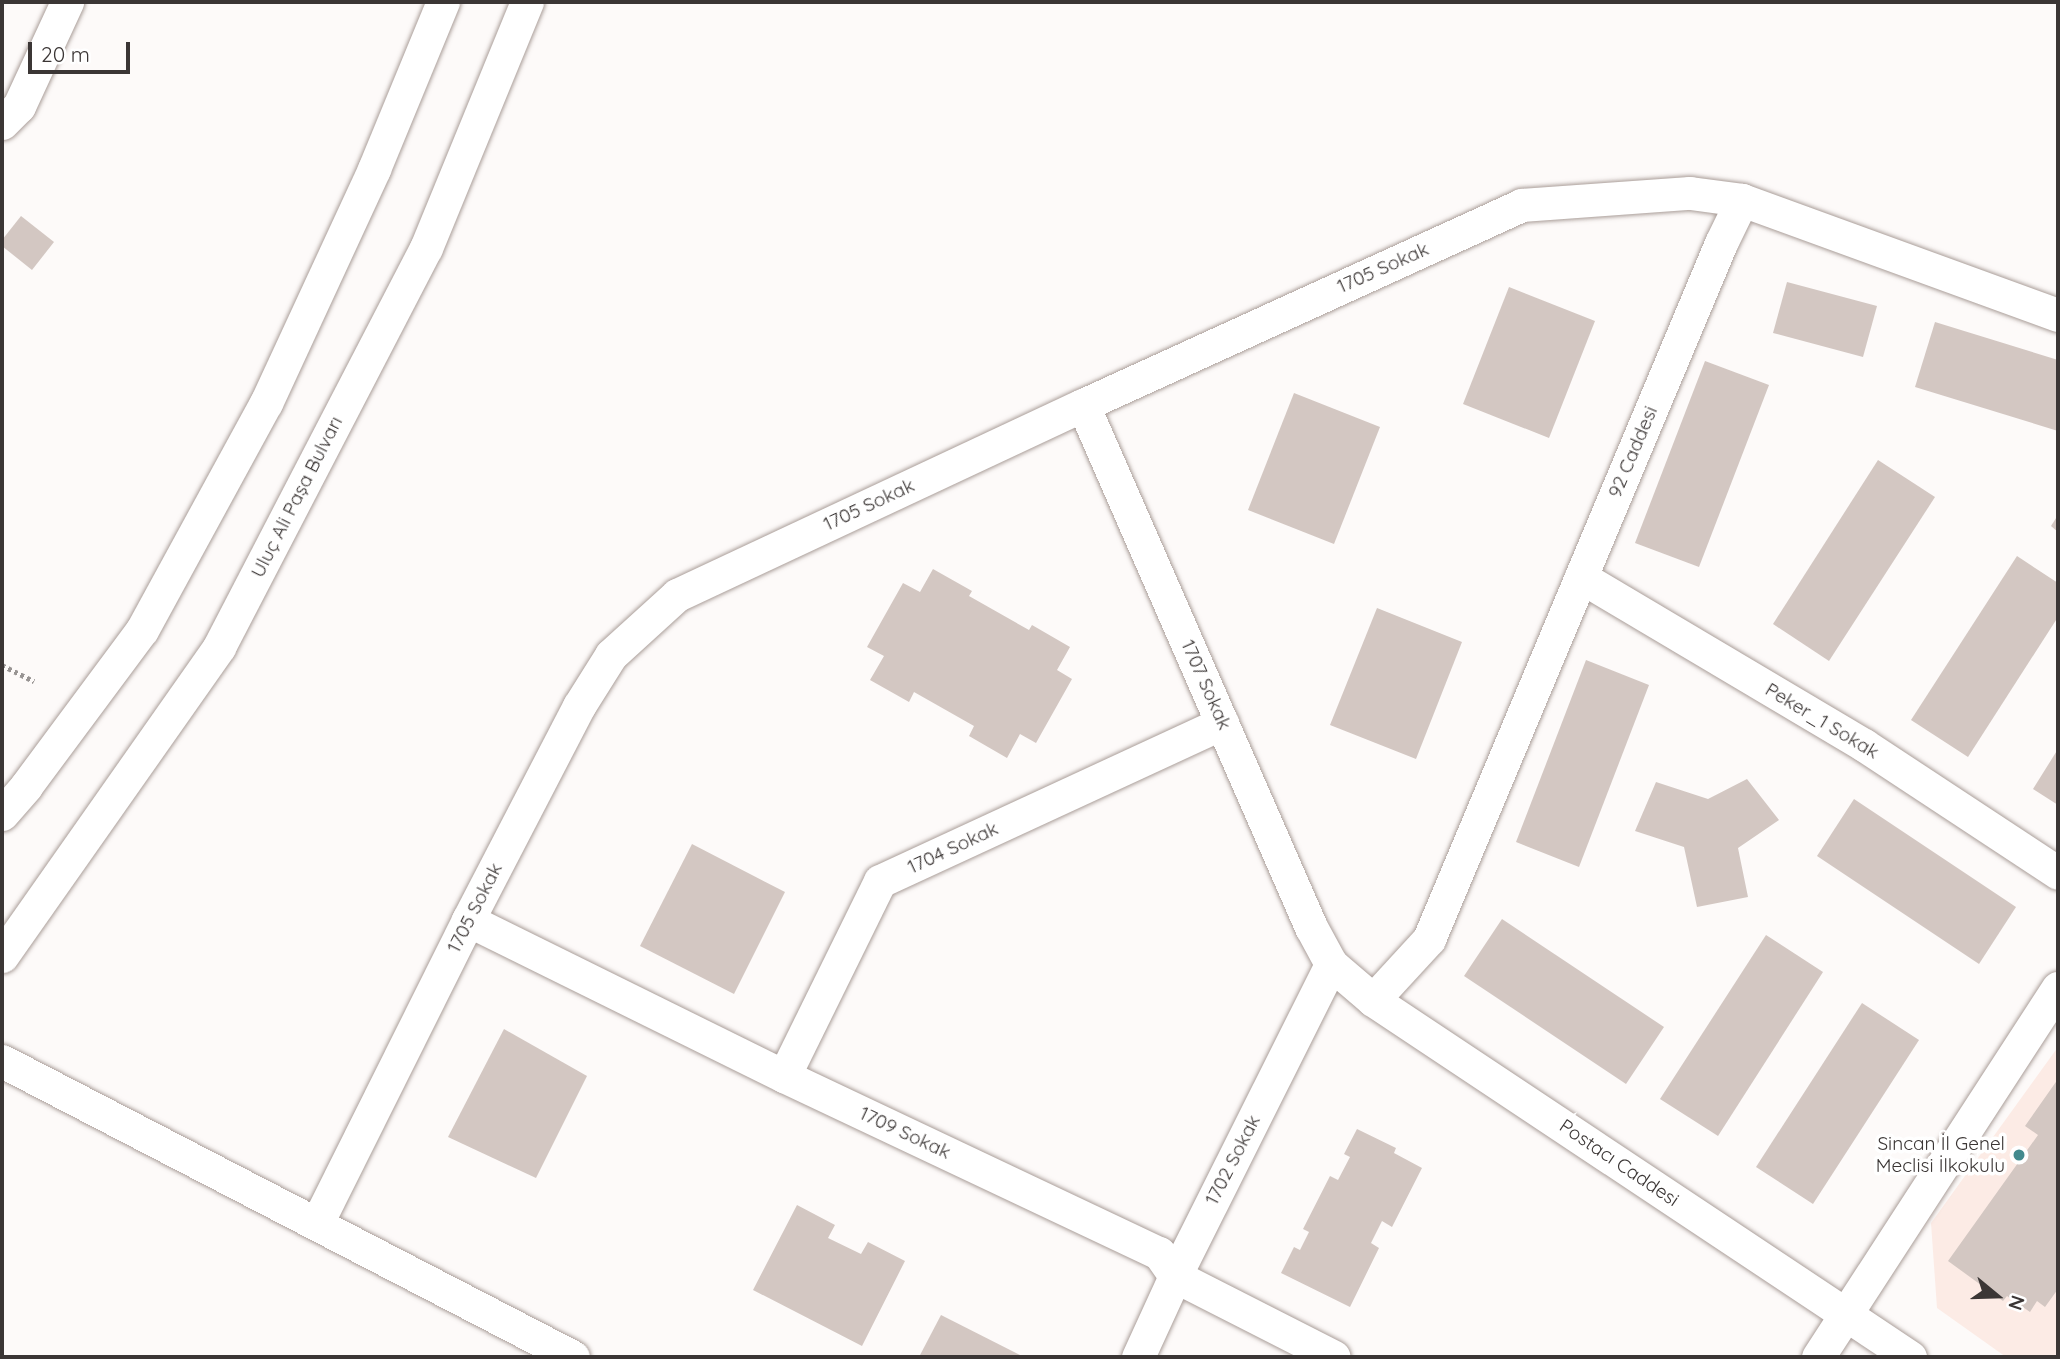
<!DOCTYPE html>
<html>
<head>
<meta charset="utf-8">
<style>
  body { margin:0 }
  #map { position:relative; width:2060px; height:1359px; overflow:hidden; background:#fdfaf9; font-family:Quicksand,sans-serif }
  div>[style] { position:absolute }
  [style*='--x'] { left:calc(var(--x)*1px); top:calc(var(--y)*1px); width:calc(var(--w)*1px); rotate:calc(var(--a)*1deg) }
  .built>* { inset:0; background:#fcebe5 }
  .building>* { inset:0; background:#d3c7c2 }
  .path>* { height:4.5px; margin-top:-2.25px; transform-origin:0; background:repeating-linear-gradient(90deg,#989493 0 3.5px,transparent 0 7px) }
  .roads { filter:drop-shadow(0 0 2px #aa9e99) drop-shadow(0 0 2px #aa9e99) }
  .minor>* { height:33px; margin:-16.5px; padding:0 16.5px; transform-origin:16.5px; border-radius:16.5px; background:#fff }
  .dots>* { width:19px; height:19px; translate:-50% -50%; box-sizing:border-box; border:4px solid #fff; border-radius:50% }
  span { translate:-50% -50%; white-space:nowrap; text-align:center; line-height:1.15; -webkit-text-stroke:7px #fff; paint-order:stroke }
  .street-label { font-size:19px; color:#3b3635 }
  .poi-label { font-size:19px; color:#3b3635 }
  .right { translate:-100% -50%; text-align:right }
  .frame { position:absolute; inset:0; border:4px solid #3b3635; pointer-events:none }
  .north { position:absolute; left:1962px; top:1261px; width:70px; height:70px; -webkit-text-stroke:5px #fff; paint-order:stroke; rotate:109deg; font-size:19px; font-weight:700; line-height:28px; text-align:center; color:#3b3635 }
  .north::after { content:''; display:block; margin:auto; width:24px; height:32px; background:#3b3635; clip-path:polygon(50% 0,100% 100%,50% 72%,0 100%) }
  .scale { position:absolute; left:28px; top:42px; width:102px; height:32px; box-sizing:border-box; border:4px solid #3b3635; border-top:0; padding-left:9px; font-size:21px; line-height:24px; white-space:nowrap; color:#3b3635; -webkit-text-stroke:5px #fff; paint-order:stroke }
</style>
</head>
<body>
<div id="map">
  <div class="built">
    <div style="clip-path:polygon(2058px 1047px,2058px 1357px,2006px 1357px,1937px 1308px,1931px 1223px)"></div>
  </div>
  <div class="building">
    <div style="clip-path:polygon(21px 216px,54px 242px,32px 270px,2px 246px,2px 240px)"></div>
    <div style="clip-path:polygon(1787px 282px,1877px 306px,1863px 357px,1773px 333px)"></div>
    <div style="clip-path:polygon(1509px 287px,1595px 321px,1549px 438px,1463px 404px)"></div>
    <div style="clip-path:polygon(1935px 322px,2058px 360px,2058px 431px,1915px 387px)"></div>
    <div style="clip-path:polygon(1705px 361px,1769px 385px,1699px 567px,1635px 543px)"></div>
    <div style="clip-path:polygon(1294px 393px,1380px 427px,1334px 544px,1248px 510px)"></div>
    <div style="clip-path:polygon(1878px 460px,1935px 497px,1829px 661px,1773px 624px)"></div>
    <div style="clip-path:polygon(2058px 515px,2058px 532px,2051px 526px)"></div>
    <div style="clip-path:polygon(2017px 556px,2058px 583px,2058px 617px,1968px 757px,1911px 720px)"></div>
    <div style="clip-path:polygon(933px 569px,972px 591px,969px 596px,1029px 630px,1032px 625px,1070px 647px,1057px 670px,1072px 679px,1036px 743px,1020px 734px,1007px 758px,969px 736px,974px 726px,914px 692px,909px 702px,870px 680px,884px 656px,867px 647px,903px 583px,920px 592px)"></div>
    <div style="clip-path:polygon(1377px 608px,1462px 642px,1416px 759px,1330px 725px)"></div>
    <div style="clip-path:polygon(1586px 660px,1649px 685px,1579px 867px,1516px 842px)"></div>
    <div style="clip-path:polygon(2058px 749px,2058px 805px,2033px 789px)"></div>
    <div style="clip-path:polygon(1747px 779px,1779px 820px,1738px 848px,1748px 897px,1697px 907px,1684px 847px,1635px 831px,1656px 782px,1708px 799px)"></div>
    <div style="clip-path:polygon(1854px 799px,2016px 907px,1979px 964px,1817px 856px)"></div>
    <div style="clip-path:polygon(692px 844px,785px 892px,734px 994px,640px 946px)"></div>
    <div style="clip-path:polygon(1502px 919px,1664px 1027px,1626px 1084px,1464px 976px)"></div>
    <div style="clip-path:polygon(1766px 935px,1823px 972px,1718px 1136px,1660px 1099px)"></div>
    <div style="clip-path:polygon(1862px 1003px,1919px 1040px,1813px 1204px,1756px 1167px)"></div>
    <div style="clip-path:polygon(504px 1029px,587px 1076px,536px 1178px,448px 1137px)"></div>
    <div style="clip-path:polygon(2058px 1079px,2058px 1289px,2045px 1307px,2037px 1301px,2030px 1312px,2007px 1296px,2003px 1301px,1948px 1261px,2038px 1135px,2025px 1126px)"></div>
    <div style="clip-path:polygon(1357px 1129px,1396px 1148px,1394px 1153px,1422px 1168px,1392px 1227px,1382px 1221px,1371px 1243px,1379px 1248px,1350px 1307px,1281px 1273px,1294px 1247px,1300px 1250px,1309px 1232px,1303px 1229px,1330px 1176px,1338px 1180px,1350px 1157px,1344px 1154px)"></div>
    <div style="clip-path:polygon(797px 1205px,835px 1225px,828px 1238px,861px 1254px,868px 1242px,905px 1261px,862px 1346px,753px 1290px)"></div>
    <div style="clip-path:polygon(941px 1315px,1024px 1357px,919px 1357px)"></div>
  </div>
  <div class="path">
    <div style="--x:2;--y:665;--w:36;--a:27"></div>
  </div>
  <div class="roads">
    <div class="minor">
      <div style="--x:2;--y:123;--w:24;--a:-45"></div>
      <div style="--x:19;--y:106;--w:115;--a:-65.2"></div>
      <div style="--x:1083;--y:405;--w:570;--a:66.41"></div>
      <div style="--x:1311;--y:927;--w:42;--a:61.6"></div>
      <div style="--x:1331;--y:964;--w:55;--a:40.6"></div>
      <div style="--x:1373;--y:1000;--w:645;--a:33.62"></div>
      <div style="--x:1581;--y:577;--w:329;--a:30.7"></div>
      <div style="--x:1864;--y:745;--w:232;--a:33.4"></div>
      <div style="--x:2;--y:814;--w:37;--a:-49"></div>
      <div style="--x:26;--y:786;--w:194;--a:-53.4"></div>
      <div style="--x:142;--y:630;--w:259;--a:-61.4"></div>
      <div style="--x:266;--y:403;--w:258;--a:-65.2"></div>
      <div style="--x:374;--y:169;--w:181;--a:-67.6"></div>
      <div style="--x:468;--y:920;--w:352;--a:26.3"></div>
      <div style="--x:784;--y:1076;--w:415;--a:25.3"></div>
      <div style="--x:1159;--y:1253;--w:28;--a:55"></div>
      <div style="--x:1175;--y:1276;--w:178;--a:27"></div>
      <div style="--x:2;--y:956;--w:378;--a:-54.9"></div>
      <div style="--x:219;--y:647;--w:449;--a:-62.6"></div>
      <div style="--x:426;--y:248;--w:266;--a:-67.7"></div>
      <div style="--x:1373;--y:1000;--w:83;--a:-47.4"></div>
      <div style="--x:1429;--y:939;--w:755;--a:-67.24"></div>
      <div style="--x:1721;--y:243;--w:48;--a:-64"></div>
      <div style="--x:1742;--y:200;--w:336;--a:20"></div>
      <div style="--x:2;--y:1061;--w:643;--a:27.4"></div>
      <div style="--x:784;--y:1076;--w:217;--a:-63.8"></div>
      <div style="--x:880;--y:881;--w:377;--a:-24.8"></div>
      <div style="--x:317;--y:1223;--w:339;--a:-63.5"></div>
      <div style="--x:468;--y:920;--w:241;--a:-62.6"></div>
      <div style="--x:579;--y:706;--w:60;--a:-57.9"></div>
      <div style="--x:611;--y:655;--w:89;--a:-42.3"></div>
      <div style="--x:677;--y:595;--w:448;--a:-25.1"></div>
      <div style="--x:1083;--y:405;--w:482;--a:-24.5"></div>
      <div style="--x:1521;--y:205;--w:169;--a:-4.1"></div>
      <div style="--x:1690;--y:193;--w:52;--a:7.7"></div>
      <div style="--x:1138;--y:1357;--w:89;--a:-65.4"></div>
      <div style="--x:1175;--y:1276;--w:349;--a:-63.4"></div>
      <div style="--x:1818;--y:1357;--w:440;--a:-57"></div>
    </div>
  </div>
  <div class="dots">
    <div style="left:2019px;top:1155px;background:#428a8e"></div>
  </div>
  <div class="street-label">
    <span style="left:1383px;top:268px;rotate:-24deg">1705 Sokak</span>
    <span style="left:1633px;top:452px;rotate:-67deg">92 Caddesi</span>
    <span style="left:297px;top:497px;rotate:-63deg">Uluç Ali Paşa Bulvarı</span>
    <span style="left:869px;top:505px;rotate:-25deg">1705 Sokak</span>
    <span style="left:1206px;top:685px;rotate:66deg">1707 Sokak</span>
    <span style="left:1822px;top:721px;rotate:31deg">Peker_1 Sokak</span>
    <span style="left:953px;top:848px;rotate:-25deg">1704 Sokak</span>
    <span style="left:475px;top:908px;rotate:-63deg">1705 Sokak</span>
    <span style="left:905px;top:1133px;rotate:25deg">1709 Sokak</span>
    <span style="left:1233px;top:1160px;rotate:-63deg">1702 Sokak</span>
    <span style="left:1619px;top:1163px;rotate:34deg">Postacı Caddesi</span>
  </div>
  <div class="poi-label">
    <span class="right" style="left:2005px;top:1155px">Sincan İl Genel<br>Meclisi İlkokulu</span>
  </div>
  <div class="frame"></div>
  <div class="north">N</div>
  <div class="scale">20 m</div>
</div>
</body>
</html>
